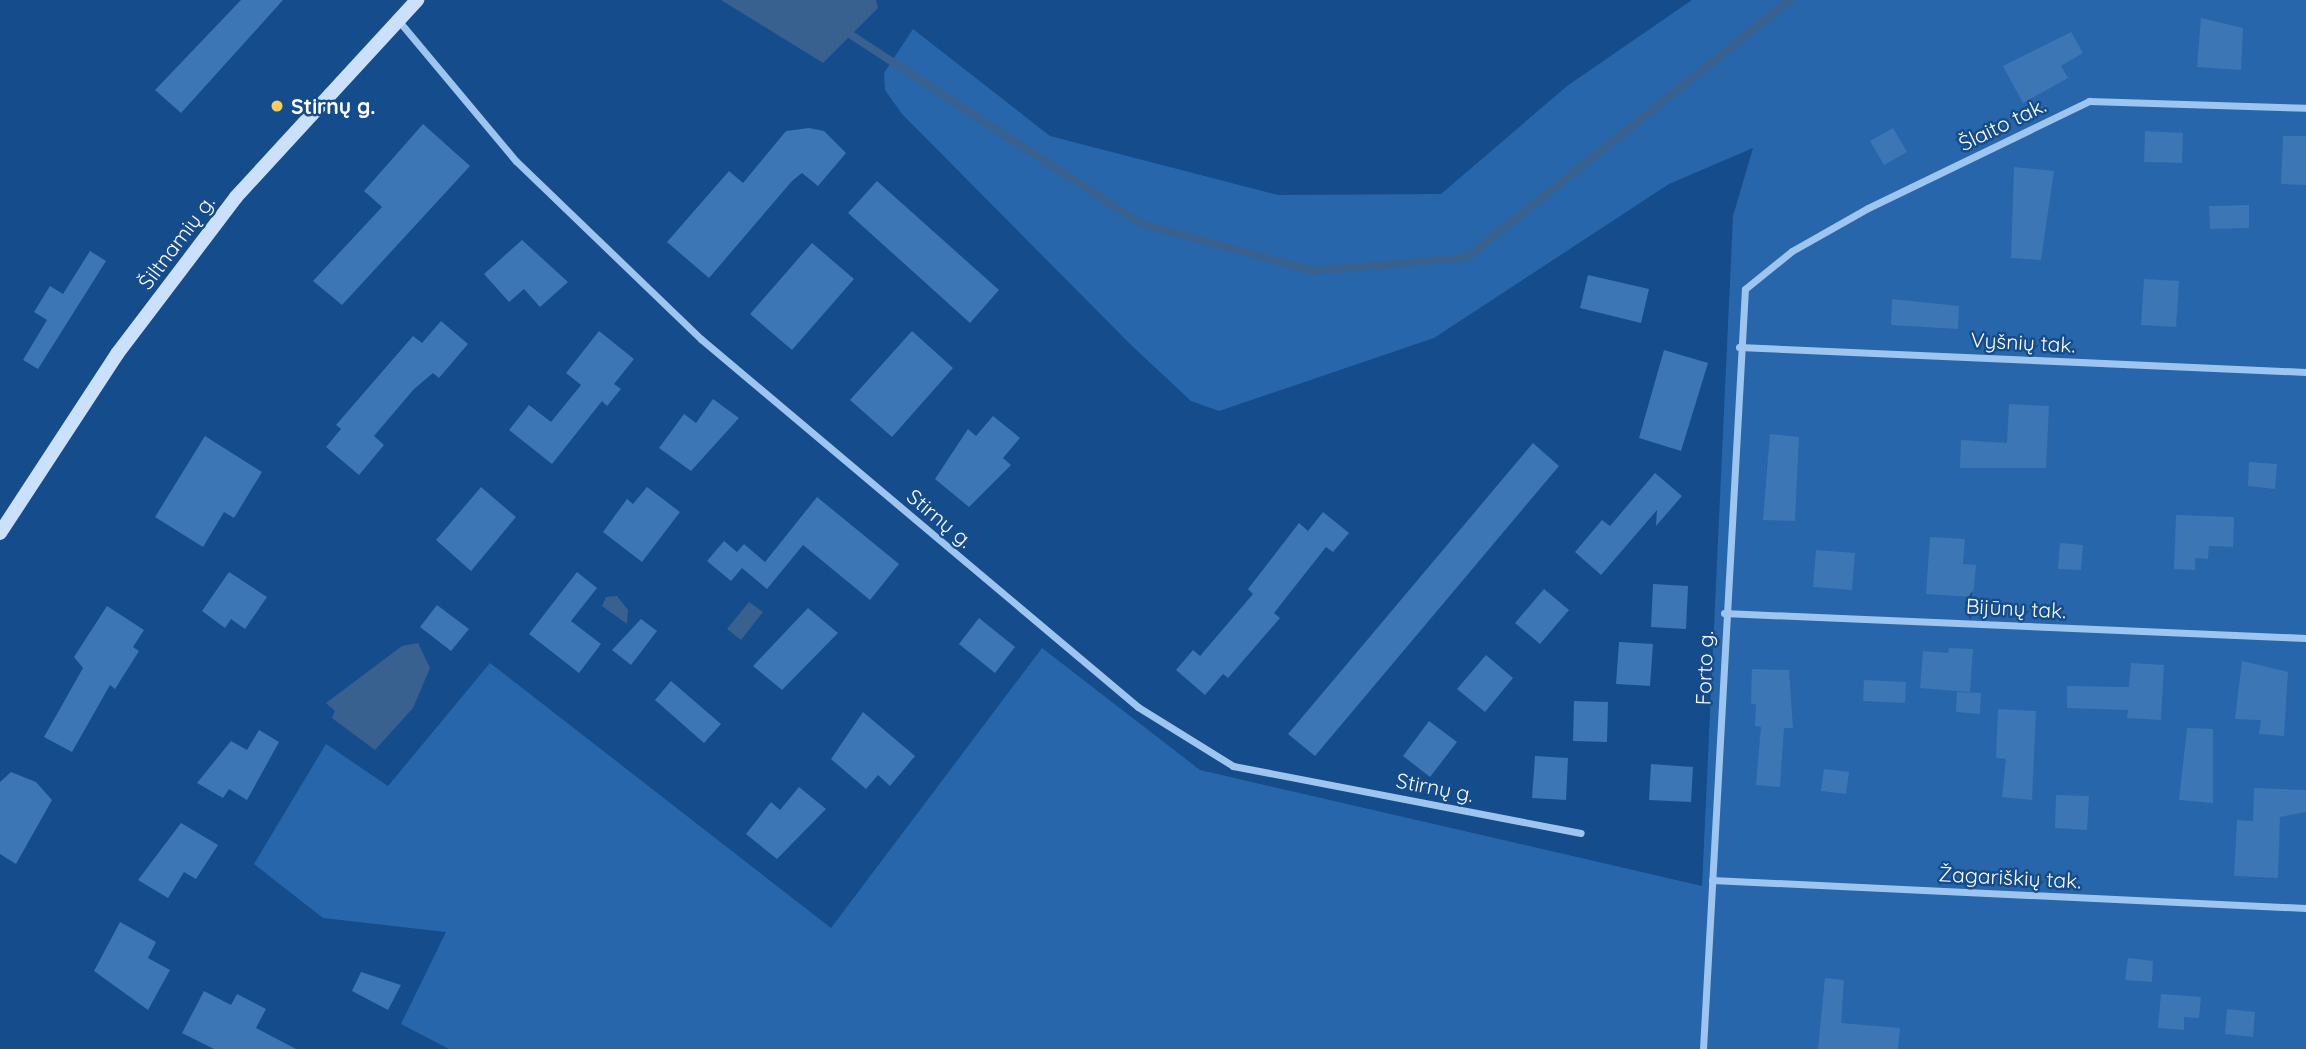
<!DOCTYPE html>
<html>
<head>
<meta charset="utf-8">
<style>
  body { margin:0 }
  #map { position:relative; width:2306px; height:1049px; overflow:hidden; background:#154c8b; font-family:Quicksand,sans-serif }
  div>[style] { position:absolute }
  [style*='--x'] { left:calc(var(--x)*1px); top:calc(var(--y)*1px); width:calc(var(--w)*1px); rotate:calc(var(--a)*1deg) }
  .green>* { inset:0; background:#2766aa }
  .water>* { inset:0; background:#396190 }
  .stream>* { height:8px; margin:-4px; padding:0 4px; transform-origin:4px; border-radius:4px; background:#396190 }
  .building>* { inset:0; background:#3d76b4 }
  .street>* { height:7px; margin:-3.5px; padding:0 3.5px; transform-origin:3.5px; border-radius:3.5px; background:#9dc5f0 }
  .secondary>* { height:14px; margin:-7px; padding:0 7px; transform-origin:7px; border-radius:7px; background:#cbe1fb }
  .dots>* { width:19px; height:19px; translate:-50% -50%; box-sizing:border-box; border:4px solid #154c8b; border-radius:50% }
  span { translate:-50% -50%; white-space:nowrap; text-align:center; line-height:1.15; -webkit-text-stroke:5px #154c8b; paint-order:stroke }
  .poi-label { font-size:21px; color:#fff; font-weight:700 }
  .left { translate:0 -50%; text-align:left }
  .street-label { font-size:21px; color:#fff }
</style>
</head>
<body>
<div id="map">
  <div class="green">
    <div style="clip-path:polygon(1692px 0,2306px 0,2306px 1049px,449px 1049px,401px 1024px,446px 932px,323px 918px,254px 864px,326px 744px,388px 786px,490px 663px,831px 928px,1042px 648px,1200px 770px,1702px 886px,1733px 216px,1753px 148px,1669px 184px,1434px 338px,1219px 411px,1191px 401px,1130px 344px,902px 114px,885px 90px,884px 73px,913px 29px,1050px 136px,1278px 195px,1441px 194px,1567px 86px)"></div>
  </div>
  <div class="water">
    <div style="clip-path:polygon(721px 0,876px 0,878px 8px,823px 63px)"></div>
    <div style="clip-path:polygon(617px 596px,628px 610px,627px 624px,602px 606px,606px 597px)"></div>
    <div style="clip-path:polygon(749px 602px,763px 612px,741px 640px,727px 629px)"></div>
    <div style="clip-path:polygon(418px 643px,430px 668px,413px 708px,375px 750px,332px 718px,335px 711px,326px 703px,402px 646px)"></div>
  </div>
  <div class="stream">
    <div style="--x:845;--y:31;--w:351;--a:33.1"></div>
    <div style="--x:1139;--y:223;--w:180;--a:15.4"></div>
    <div style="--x:1313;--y:271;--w:154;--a:-4.9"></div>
    <div style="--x:1466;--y:258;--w:414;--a:-38.5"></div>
  </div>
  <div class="building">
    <div style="clip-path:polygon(241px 0,283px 0,181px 113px,155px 90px)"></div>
    <div style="clip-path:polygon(2201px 18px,2243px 28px,2241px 70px,2197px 67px)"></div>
    <div style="clip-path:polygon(2071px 32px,2083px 53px,2061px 66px,2068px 78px,2023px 103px,2003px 66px)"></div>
    <div style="clip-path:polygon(423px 124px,470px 166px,342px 305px,313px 281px,382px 207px,364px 191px)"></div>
    <div style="clip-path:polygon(809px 128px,824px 131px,846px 153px,818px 186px,802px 173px,792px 181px,709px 278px,667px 242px,729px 171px,743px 183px,786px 131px)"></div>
    <div style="clip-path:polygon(1893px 128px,1907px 152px,1884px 165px,1870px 141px)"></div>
    <div style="clip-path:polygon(2145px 131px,2183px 133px,2182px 163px,2144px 162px)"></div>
    <div style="clip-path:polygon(2283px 136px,2306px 136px,2306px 185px,2281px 184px)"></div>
    <div style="clip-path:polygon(2014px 167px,2054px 171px,2041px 260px,2011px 258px)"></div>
    <div style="clip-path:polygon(877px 181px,999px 290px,970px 323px,848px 213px)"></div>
    <div style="clip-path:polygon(2249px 205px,2249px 228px,2210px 229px,2209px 206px)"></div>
    <div style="clip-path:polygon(522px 240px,568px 282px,540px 307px,524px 289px,509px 302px,484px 274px)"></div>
    <div style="clip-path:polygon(812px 243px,854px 279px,792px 350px,750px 314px)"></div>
    <div style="clip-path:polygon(90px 251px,106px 261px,38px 369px,23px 360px,47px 320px,34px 312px,50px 286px,63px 294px)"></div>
    <div style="clip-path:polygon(1588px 275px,1649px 289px,1641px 323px,1580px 308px)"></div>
    <div style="clip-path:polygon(2144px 279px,2179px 281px,2176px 327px,2141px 325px)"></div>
    <div style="clip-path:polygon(1892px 299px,1959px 306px,1958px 329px,1891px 325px)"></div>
    <div style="clip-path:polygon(441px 321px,468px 344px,439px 378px,433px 373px,414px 389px,374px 436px,384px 445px,359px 475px,326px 447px,341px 429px,336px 425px,413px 336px,422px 343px)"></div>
    <div style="clip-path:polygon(599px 331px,634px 359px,614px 384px,621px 389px,607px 406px,602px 401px,552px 464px,509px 430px,529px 405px,551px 422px,581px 385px,566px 373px)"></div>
    <div style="clip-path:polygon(912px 331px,953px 368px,892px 437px,850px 400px)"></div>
    <div style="clip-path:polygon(1664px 350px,1708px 363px,1681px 451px,1639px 438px)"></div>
    <div style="clip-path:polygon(713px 399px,739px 418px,691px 471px,659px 448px,684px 414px,696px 423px)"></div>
    <div style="clip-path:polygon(2009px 404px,2049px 406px,2046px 468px,1960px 468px,1961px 440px,2007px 443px)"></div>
    <div style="clip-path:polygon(993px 416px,1020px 438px,1003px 458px,1011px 465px,969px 507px,935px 479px,968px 429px,976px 436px)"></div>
    <div style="clip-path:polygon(1770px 434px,1799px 437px,1795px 521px,1763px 520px)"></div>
    <div style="clip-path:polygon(205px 436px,262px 472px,234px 518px,224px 512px,203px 547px,155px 517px)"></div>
    <div style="clip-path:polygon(1533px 443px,1559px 466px,1315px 756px,1288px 734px)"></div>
    <div style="clip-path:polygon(2249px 462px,2277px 464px,2275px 489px,2248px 486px)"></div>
    <div style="clip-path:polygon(1655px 473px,1682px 496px,1656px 526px,1657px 510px,1601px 575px,1575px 552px,1602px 520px,1610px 526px)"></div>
    <div style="clip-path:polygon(481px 487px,516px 517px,471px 571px,436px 540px)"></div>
    <div style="clip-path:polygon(647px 487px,680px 512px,642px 562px,603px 532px,627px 499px,633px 504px)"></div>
    <div style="clip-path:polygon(817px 497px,899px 564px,870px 600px,803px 545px,767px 589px,742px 568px,731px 581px,707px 561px,724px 541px,737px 552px,744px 544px,765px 562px)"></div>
    <div style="clip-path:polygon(1323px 512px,1349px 533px,1333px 552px,1326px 547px,1274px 613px,1280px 618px,1228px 678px,1223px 674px,1205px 695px,1176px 670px,1193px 650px,1200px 656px,1253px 594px,1248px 589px,1299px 523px,1308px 531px)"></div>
    <div style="clip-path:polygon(2176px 515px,2234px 517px,2233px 547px,2209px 546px,2208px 559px,2195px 558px,2195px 570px,2174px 569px)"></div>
    <div style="clip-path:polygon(1930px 537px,1965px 539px,1963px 564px,1976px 565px,1973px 597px,1926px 594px)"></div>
    <div style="clip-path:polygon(2060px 543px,2083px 545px,2081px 570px,2058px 569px)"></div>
    <div style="clip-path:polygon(1816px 550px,1855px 553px,1852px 590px,1813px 587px)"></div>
    <div style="clip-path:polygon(229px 572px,267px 597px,245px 629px,231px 619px,225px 628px,202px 611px)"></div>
    <div style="clip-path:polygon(577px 572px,597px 588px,571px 621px,601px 644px,579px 673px,529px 634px)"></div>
    <div style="clip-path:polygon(1653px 584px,1688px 586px,1686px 629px,1651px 627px)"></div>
    <div style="clip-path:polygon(1544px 589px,1569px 610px,1540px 644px,1515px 623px)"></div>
    <div style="clip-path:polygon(437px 605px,469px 629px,451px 651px,420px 627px)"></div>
    <div style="clip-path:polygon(107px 606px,144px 630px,133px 647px,139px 651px,115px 689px,110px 685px,72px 752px,44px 737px,83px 668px,74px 657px)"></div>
    <div style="clip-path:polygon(808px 608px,838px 633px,782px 690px,753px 666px)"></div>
    <div style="clip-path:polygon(979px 618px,1015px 647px,995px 673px,959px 644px)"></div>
    <div style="clip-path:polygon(641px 619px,657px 631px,631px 665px,612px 650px)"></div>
    <div style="clip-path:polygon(1619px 642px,1653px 644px,1650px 686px,1616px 684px)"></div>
    <div style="clip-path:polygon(1949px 648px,1973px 649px,1970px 692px,1920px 688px,1923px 651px,1948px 653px)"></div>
    <div style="clip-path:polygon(1486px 655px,1513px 678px,1485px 712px,1457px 689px)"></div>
    <div style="clip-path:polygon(2242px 661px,2288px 672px,2284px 736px,2259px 734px,2261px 720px,2235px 719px)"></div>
    <div style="clip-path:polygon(2131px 663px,2164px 665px,2161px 720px,2127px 718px,2128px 710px,2067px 708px,2067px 686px,2129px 687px)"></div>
    <div style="clip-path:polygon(1752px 669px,1789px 670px,1793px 728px,1784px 728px,1780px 787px,1756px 785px,1761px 727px,1755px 726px,1756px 704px,1751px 704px)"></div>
    <div style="clip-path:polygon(1864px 680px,1906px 682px,1905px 703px,1863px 701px)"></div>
    <div style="clip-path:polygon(671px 681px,721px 724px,704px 743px,655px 700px)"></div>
    <div style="clip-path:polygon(1957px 692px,1981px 693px,1980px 714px,1956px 712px)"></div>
    <div style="clip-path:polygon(1574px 701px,1608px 702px,1607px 742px,1573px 741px)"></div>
    <div style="clip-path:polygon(1998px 709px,2036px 711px,2032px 800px,2002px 797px,2006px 759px,1996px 758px)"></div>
    <div style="clip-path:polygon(863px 712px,915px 756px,890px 786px,878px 775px,866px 789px,831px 759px)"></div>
    <div style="clip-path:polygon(1429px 721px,1457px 742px,1430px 777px,1403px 756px)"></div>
    <div style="clip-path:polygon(2187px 728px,2213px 729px,2213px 803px,2179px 800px)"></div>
    <div style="clip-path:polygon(259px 730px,279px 742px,247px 800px,229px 789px,223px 798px,197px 783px,231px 741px,247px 750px)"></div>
    <div style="clip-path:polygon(1535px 756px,1568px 758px,1566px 800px,1532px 798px)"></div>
    <div style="clip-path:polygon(1651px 764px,1693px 767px,1691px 802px,1649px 800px)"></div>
    <div style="clip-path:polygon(1824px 769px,1849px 772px,1846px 794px,1821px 791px)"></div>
    <div style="clip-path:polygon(11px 772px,36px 782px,52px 800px,16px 864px,0 854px,0 782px)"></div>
    <div style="clip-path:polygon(799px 787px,826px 809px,777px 859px,746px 834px,771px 802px,780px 810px)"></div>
    <div style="clip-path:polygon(2254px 788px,2306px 790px,2306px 812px,2280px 817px,2278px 878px,2234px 876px,2237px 820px,2253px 821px)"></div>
    <div style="clip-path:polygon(2056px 795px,2089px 796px,2087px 830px,2055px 828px)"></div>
    <div style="clip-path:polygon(181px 823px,218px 845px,196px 879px,184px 872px,168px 898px,138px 880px)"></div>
    <div style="clip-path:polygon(120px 922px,156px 942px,148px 958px,170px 970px,148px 1010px,94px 971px)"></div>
    <div style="clip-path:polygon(2128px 958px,2153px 961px,2152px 982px,2125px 980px)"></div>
    <div style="clip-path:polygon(361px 972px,401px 985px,388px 1010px,352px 991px)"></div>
    <div style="clip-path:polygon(1825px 978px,1844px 980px,1841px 1023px,1900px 1028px,1898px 1049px,1818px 1049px)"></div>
    <div style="clip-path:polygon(204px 991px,231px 1005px,237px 994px,266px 1009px,256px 1028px,296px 1049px,214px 1049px,182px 1033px)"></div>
    <div style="clip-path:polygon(2161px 994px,2201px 997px,2199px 1018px,2184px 1017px,2184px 1030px,2158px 1028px)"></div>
    <div style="clip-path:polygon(2227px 1009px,2255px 1012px,2253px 1037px,2225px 1034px)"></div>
  </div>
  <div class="street">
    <div style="--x:398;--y:20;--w:184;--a:50.1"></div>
    <div style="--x:516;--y:161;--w:257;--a:43.9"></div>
    <div style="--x:701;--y:339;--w:571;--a:40.1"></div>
    <div style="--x:1138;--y:707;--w:112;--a:31.8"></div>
    <div style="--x:1233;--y:766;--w:354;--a:10.9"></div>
    <div style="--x:1739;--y:347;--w:568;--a:2.52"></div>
    <div style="--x:1724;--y:613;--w:583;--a:2.46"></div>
    <div style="--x:1712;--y:880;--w:595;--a:2.7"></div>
    <div style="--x:1703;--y:1049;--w:761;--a:-86.84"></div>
    <div style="--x:1745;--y:289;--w:60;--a:-39"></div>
    <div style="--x:1792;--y:251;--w:87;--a:-29.5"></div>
    <div style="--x:1868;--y:208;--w:246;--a:-25.8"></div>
    <div style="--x:2089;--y:101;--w:217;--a:1.8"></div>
  </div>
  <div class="secondary">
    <div style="--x:0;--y:533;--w:214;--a:-56.8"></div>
    <div style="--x:117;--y:354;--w:197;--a:-52.8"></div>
    <div style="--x:236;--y:197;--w:268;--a:-47.4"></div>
  </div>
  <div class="dots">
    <div style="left:277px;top:106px;background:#ffcb5c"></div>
  </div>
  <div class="poi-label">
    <span class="left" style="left:291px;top:106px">Stirnų g.</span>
  </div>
  <div class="street-label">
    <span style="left:2002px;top:124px;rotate:-26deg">Šlaito tak.</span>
    <span style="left:176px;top:242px;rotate:-53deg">Šiltnamių g.</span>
    <span style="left:2023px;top:342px;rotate:3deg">Vyšnių tak.</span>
    <span style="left:940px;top:518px;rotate:40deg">Stirnų g.</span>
    <span style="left:2016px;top:608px;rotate:3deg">Bijūnų tak.</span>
    <span style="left:1704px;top:668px;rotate:-88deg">Forto g.</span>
    <span style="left:1435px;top:787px;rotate:11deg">Stirnų g.</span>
    <span style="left:2010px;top:877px;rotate:3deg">Žagariškių tak.</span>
  </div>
</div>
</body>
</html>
